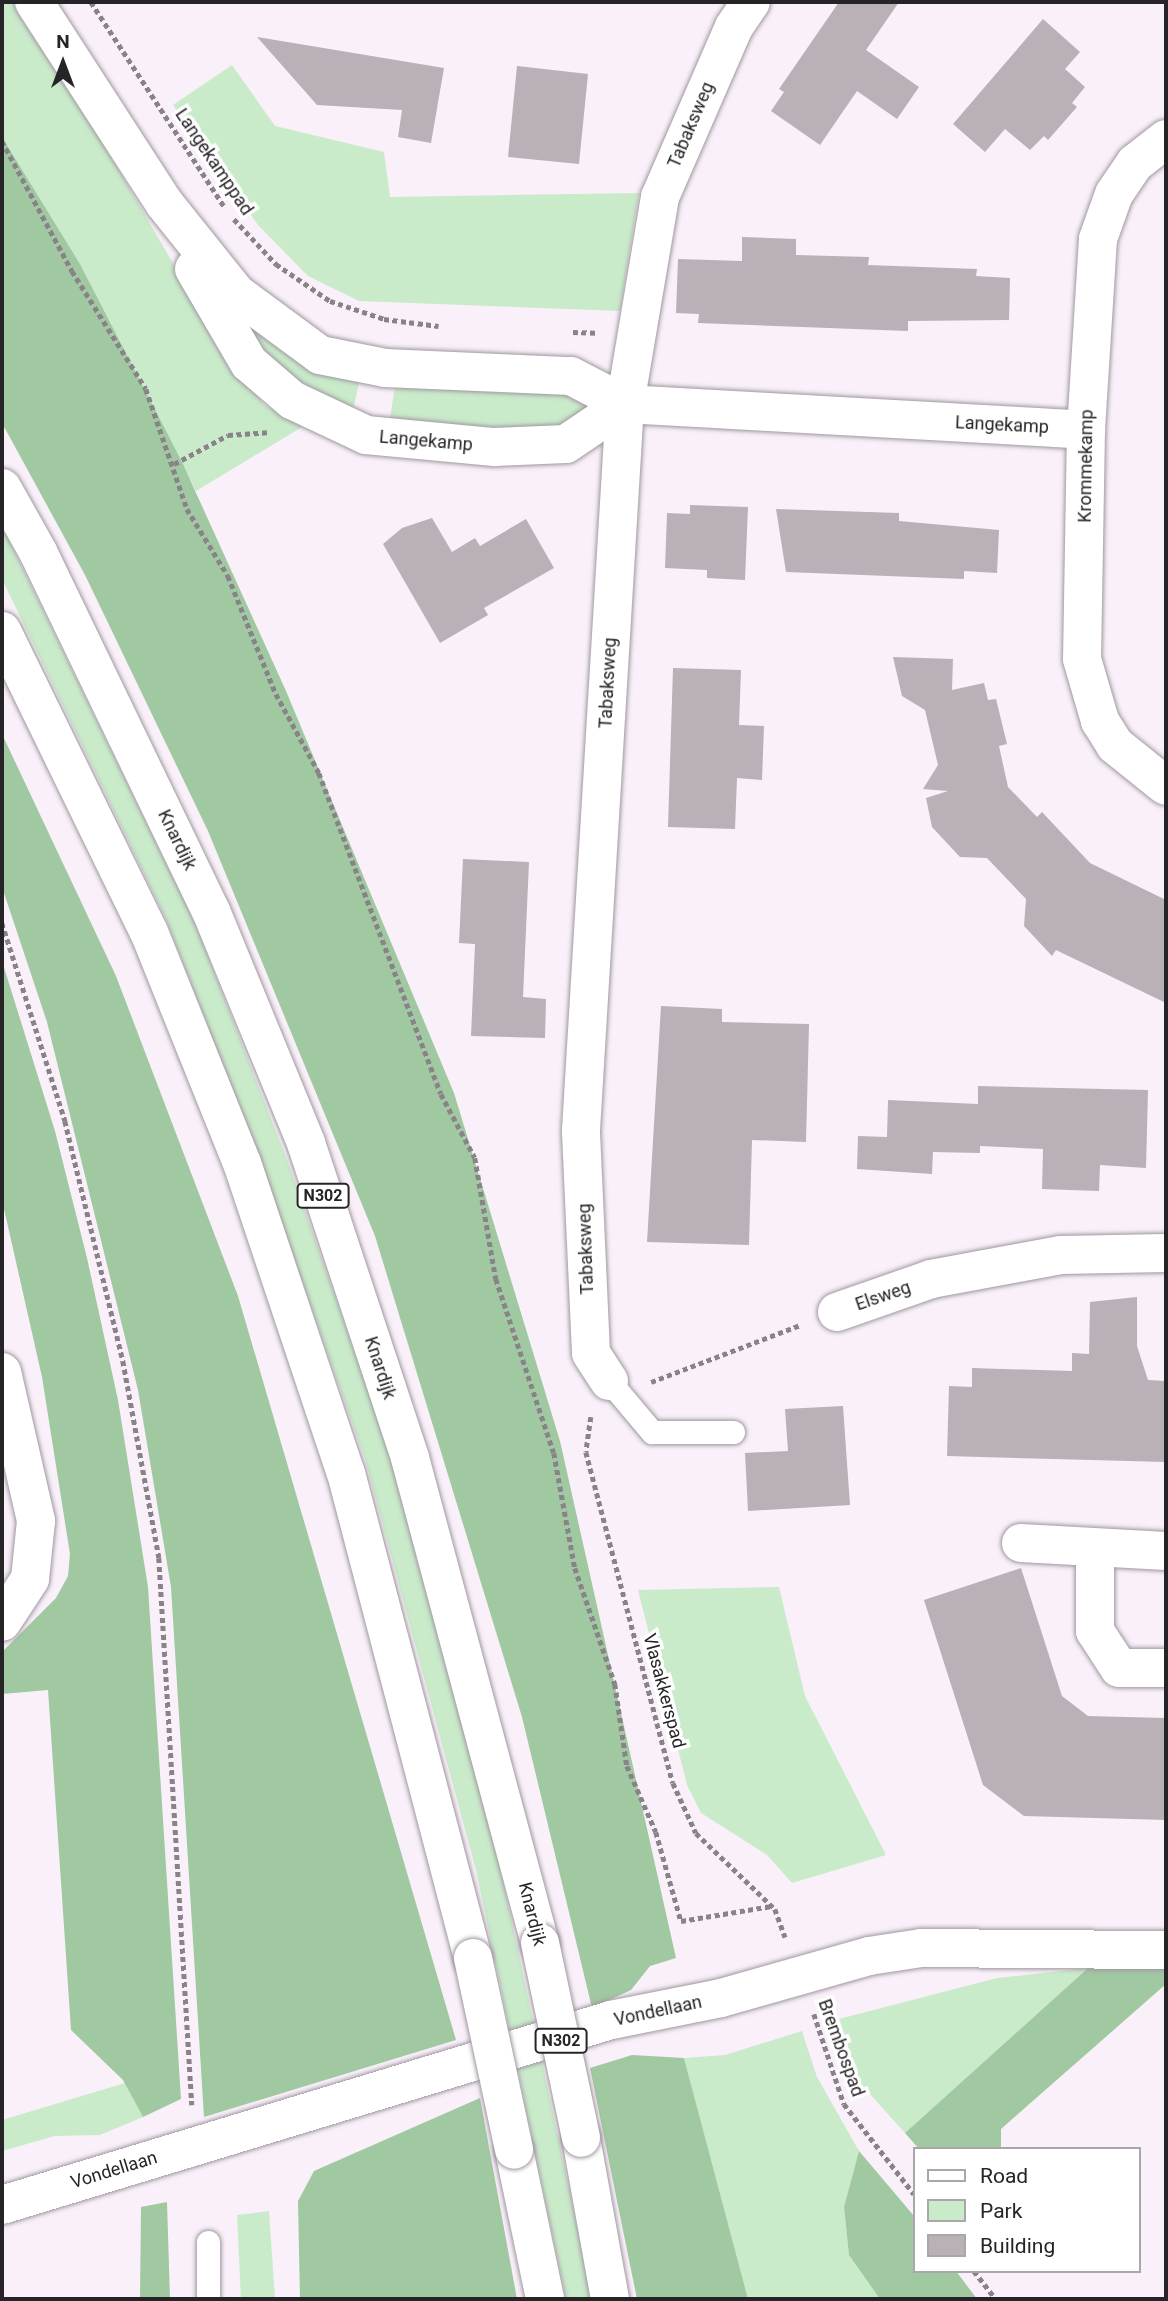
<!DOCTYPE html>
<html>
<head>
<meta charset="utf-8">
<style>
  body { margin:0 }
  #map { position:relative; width:1168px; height:2301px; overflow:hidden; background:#f9f0f9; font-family:Roboto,sans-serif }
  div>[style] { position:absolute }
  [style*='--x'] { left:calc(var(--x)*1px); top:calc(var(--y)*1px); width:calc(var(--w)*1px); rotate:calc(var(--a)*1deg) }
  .green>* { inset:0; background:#c9ebca }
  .forest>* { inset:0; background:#a0c8a1 }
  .building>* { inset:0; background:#b9b0b8 }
  .path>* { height:4.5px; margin-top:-2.25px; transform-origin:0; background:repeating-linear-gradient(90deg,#898389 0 5px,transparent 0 8.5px) }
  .roads { filter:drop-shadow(0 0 2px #a098a0) drop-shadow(0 0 2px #a098a0) }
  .service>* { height:23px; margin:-11.5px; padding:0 11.5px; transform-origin:11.5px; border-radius:11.5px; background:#fff }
  .minor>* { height:38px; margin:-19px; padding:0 19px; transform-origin:19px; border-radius:19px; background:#fff }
  .primary>* { height:38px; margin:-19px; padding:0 19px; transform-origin:19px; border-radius:19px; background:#fff }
  .bridges { filter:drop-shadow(0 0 2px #a098a0) drop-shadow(0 0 2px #a098a0) }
  .primary-bridge>* { height:38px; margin:-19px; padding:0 19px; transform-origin:19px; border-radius:19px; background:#fff }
  span { translate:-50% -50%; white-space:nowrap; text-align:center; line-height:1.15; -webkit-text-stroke:7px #fff; paint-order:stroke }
  .shield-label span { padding:2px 5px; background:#fff; border:2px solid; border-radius:5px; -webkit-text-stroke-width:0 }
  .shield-label { font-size:16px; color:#272427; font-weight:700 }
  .street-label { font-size:18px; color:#272427 }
  .frame { position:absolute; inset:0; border:4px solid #272427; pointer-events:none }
  .legend { position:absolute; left:913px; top:2147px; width:228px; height:126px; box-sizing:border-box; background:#fff; border:2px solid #a9a7a9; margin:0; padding:9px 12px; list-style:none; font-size:21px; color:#272427 }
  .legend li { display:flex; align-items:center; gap:14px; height:35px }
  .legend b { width:35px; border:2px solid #a9a7a9 }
  .north { position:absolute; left:28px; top:28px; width:70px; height:70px; -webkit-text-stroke:5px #fff; paint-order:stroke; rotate:0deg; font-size:19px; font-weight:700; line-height:28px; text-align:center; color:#272427 }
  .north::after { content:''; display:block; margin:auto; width:24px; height:32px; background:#272427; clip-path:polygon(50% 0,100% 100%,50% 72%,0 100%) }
</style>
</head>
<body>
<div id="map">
  <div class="green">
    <div style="clip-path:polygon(2px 2px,18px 2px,37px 29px,228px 358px,264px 405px,302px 427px,196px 491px,80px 264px,2px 137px)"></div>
    <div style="clip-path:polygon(232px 65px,275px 126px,384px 152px,390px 197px,639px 193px,620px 311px,359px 301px,308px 276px,258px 225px,173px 105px)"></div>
    <div style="clip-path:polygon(241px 309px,360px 379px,352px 414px,316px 400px,245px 334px)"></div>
    <div style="clip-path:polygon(396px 380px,573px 388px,608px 405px,565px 429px,389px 424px)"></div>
    <div style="clip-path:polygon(2px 526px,195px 923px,289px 1165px,394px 1464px,500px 1867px,593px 2299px,566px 2299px,476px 1870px,365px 1459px,260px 1161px,166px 919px,2px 579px)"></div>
    <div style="clip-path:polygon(779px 1587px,805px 1696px,886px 1855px,792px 1883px,767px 1855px,701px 1813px,687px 1785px,638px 1590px)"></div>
    <div style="clip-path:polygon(1088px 1968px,905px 2133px,859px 2082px,839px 2019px,997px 1978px)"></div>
    <div style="clip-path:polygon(802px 2031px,817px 2077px,859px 2151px,844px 2207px,849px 2254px,880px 2299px,748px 2299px,684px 2058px,725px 2055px)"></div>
    <div style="clip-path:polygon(125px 2083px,143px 2117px,100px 2135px,55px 2136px,2px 2151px,2px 2120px)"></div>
    <div style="clip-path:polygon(269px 2211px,275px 2299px,241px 2299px,237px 2215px)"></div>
  </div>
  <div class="forest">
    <div style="clip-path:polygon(2px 137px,80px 264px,182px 462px,286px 691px,454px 1093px,560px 1441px,676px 1958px,650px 1966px,631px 1990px,592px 2008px,522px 1717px,375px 1236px,208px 831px,85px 575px,2px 423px)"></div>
    <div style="clip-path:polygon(2px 734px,116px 976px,238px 1296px,456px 2040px,204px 2117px,171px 1587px,138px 1390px,47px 1022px,2px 887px)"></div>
    <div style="clip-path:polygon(2px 961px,55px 1131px,87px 1258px,118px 1400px,148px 1587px,181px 2099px,143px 2117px,123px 2080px,71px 2030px,48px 1690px,2px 1694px,2px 1652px,56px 1598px,68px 1576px,70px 1554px,42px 1377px,2px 1200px)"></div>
    <div style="clip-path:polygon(1088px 1968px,1166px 1969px,1166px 1984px,1001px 2129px,1001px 2149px,919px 2149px,905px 2133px)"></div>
    <div style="clip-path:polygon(632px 2055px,684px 2058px,748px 2299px,637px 2299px,590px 2068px)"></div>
    <div style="clip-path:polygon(480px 2098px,517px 2299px,300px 2299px,298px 2201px,314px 2171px)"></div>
    <div style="clip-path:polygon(859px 2151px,914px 2216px,914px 2271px,956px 2271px,977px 2299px,880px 2299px,849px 2255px,844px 2207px)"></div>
    <div style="clip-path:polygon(167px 2202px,170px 2299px,140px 2299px,141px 2207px)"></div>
  </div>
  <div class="building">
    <div style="clip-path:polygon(839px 2px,899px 2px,866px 50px,919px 87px,897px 119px,857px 91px,820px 145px,771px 111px,784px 92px,779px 89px)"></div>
    <div style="clip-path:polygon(1043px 19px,1080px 52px,1065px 69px,1085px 87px,1072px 103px,1077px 107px,1048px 140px,1044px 136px,1030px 150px,1005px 129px,985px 152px,953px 124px)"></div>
    <div style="clip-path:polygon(257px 37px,444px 68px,431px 143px,398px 137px,402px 110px,317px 105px)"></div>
    <div style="clip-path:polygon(517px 66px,588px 74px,579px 164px,508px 157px)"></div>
    <div style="clip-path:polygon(742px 237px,796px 239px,796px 255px,869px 257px,868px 265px,977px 269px,976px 276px,1010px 278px,1009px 320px,908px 321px,908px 331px,698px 323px,699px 314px,676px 313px,678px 259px,742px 261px)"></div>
    <div style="clip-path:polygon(690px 505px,748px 507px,745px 580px,707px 578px,707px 570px,665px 568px,667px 513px,690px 514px)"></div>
    <div style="clip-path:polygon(776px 509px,899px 513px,899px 521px,999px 530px,997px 573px,964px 571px,964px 579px,786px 572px)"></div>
    <div style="clip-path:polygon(432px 518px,452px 552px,475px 538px,480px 546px,526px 519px,554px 568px,484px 608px,488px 615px,440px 643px,383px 544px,402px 528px)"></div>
    <div style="clip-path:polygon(893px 657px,953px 659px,952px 690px,984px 683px,988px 700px,996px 699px,1007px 744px,999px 746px,1008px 787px,1037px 817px,1042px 812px,1090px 863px,1166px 900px,1166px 1003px,1056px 950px,1052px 956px,1024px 926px,1026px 899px,1007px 879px,987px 858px,960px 857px,932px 827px,926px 798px,948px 791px,923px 789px,938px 765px,925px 710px,902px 696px)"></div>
    <div style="clip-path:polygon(673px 668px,741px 670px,739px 725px,764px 726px,762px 780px,737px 778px,735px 829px,668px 827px)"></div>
    <div style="clip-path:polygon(463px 859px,529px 862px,523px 997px,546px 999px,545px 1038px,471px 1036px,475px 944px,459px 943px)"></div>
    <div style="clip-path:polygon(661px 1006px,722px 1009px,722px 1022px,809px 1024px,806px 1142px,752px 1140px,749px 1245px,647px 1242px)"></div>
    <div style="clip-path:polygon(978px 1086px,1148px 1090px,1146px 1168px,1100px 1165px,1099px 1191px,1042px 1189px,1043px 1149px,980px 1146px,980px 1153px,933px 1152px,932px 1174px,857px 1169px,858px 1136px,887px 1137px,888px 1100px,978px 1104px)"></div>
    <div style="clip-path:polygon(1137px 1297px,1137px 1346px,1148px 1380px,1166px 1381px,1166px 1462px,947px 1456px,949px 1386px,972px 1387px,972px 1368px,1072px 1371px,1072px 1353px,1089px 1354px,1090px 1302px)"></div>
    <div style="clip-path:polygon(843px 1406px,850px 1505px,748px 1511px,745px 1453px,788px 1451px,785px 1409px)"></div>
    <div style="clip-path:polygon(1021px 1568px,1062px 1696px,1088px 1716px,1166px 1718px,1166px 1820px,1024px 1816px,983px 1785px,924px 1600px)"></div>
  </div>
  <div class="path">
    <div style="--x:91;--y:2;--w:244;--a:56.9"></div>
    <div style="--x:2;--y:141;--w:148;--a:61.7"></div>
    <div style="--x:72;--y:271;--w:139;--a:57.9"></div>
    <div style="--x:146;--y:389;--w:127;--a:71.1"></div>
    <div style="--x:187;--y:509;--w:79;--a:58.5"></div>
    <div style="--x:228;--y:576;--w:127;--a:67.9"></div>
    <div style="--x:276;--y:694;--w:90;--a:61.4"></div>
    <div style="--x:319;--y:773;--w:343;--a:69.2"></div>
    <div style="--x:441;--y:1094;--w:72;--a:62"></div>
    <div style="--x:475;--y:1158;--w:123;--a:80.2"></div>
    <div style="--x:496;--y:1279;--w:183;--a:71.6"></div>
    <div style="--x:554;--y:1453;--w:117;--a:79.7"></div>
    <div style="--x:575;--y:1568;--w:123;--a:71"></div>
    <div style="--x:615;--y:1684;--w:83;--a:81.7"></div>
    <div style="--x:627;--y:1766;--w:72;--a:66.3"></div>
    <div style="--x:656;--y:1832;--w:92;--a:74.3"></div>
    <div style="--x:681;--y:1921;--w:92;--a:-9.4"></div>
    <div style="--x:234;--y:219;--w:62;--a:47"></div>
    <div style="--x:276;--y:264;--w:65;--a:34.4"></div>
    <div style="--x:330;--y:301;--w:57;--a:18.4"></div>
    <div style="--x:384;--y:319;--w:55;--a:7.3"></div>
    <div style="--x:573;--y:332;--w:23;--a:2"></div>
    <div style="--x:174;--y:464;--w:61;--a:-28.2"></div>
    <div style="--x:228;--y:435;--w:39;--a:-4"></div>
    <div style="--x:2;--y:923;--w:208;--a:72.3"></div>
    <div style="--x:65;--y:1121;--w:247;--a:76.4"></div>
    <div style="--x:123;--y:1361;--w:200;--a:79.6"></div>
    <div style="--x:159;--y:1558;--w:548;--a:86.55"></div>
    <div style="--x:651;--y:1382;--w:160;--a:-20.9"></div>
    <div style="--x:591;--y:1417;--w:35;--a:98"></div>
    <div style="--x:586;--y:1452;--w:342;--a:75.3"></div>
    <div style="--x:673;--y:1783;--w:55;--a:65.3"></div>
    <div style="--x:696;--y:1833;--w:110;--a:43.9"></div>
    <div style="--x:775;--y:1909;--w:30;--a:70"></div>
    <div style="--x:814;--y:2014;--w:95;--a:71.6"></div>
    <div style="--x:844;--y:2104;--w:114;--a:52.1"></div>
    <div style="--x:974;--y:2271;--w:36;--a:52"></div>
  </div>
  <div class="roads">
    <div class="service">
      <div style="--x:609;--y:1381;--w:67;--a:49.9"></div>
      <div style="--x:652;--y:1432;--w:81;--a:0"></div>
      <div style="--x:208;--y:2242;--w:57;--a:90"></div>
    </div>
    <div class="minor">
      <div style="--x:34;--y:2;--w:239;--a:57.1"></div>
      <div style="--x:164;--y:203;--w:115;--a:51.3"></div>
      <div style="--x:236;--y:293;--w:104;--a:36.4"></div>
      <div style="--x:320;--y:355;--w:66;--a:11.3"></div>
      <div style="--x:385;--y:368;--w:186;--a:2.5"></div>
      <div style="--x:571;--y:376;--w:61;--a:27.4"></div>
      <div style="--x:625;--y:404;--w:462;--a:3.2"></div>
      <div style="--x:1166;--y:139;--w:39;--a:142"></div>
      <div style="--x:1135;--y:163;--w:37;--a:124"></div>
      <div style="--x:1114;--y:194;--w:48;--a:109.6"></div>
      <div style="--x:1098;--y:239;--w:191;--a:93.6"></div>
      <div style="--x:1086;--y:430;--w:229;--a:91"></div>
      <div style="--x:1082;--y:659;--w:65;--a:73.8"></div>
      <div style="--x:1100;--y:721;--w:28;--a:58"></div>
      <div style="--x:1115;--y:745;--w:65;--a:38.8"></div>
      <div style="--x:194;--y:269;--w:109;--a:59.7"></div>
      <div style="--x:249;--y:363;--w:57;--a:40.7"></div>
      <div style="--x:292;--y:400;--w:82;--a:25.3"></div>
      <div style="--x:366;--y:435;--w:129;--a:5.4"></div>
      <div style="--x:494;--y:447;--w:72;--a:-2.4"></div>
      <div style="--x:566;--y:444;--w:71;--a:-34.1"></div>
      <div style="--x:837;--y:1312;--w:100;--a:-19.3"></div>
      <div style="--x:931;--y:1279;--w:132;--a:-10.5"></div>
      <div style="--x:1061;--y:1255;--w:105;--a:-1.1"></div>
      <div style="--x:2;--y:1372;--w:153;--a:77.1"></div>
      <div style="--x:36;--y:1521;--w:58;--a:95.9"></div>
      <div style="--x:30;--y:1579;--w:51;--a:123.1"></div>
      <div style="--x:609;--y:1381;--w:33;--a:-123"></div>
      <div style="--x:591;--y:1353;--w:223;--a:-92.6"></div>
      <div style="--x:581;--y:1130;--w:727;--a:-86.53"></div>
      <div style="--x:625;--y:404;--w:210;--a:-80.4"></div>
      <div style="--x:660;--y:197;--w:185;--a:-66.5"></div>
      <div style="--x:734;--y:27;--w:30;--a:-56"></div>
      <div style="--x:1021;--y:1543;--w:145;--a:3.2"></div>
      <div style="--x:1095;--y:1548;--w:83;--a:90"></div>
      <div style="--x:1095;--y:1631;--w:44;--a:57"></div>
      <div style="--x:1119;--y:1668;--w:47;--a:0"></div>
      <div style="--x:2;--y:2205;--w:636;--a:-16.9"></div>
      <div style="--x:611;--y:2020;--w:112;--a:-11.3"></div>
      <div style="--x:721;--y:1998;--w:154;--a:-15.8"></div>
      <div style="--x:869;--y:1956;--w:53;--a:-8.7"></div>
      <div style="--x:921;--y:1948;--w:245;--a:0.5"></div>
    </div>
    <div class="primary">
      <div style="--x:2;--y:488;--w:73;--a:60.6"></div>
      <div style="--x:38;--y:552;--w:399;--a:64.3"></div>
      <div style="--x:211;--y:911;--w:251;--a:67.7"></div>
      <div style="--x:306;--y:1143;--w:332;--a:71.7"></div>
      <div style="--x:410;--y:1458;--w:502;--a:75"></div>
      <div style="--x:2;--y:631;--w:335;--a:64"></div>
      <div style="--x:149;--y:932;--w:249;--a:68.1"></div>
      <div style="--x:242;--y:1163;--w:327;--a:71.5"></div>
      <div style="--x:346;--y:1473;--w:501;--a:75.33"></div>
      <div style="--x:581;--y:2138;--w:164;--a:79.8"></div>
      <div style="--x:514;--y:2150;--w:152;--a:78.2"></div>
    </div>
  </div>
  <div class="bridges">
    <div class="primary-bridge">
      <div style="--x:540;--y:1943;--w:199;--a:78.1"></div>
      <div style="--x:473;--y:1958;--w:196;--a:77.9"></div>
    </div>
  </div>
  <div class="shield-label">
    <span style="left:323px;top:1196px">N302</span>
    <span style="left:561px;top:2041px">N302</span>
  </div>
  <div class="street-label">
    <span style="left:691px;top:125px;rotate:-67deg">Tabaksweg</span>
    <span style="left:214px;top:162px;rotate:56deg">Langekamppad</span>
    <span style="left:1002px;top:425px;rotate:3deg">Langekamp</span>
    <span style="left:426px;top:441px;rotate:5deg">Langekamp</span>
    <span style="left:1086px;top:466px;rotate:-89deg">Krommekamp</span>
    <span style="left:608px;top:683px;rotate:-87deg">Tabaksweg</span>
    <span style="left:177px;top:840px;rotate:64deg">Knardijk</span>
    <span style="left:586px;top:1249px;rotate:-92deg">Tabaksweg</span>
    <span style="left:883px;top:1296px;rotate:-19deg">Elsweg</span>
    <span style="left:380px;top:1368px;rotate:72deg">Knardijk</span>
    <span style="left:664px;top:1691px;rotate:75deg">Vlasakkerspad</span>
    <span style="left:532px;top:1914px;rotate:76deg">Knardijk</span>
    <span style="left:658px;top:2011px;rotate:-12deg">Vondellaan</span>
    <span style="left:841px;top:2048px;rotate:70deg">Brembospad</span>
    <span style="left:114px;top:2170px;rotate:-17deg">Vondellaan</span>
  </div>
  <div class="frame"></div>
  <ul class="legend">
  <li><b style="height:9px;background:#fff"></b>Road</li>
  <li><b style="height:19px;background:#c9ebca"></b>Park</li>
  <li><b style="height:19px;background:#b9b0b8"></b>Building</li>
  </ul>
  <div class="north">N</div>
</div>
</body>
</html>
